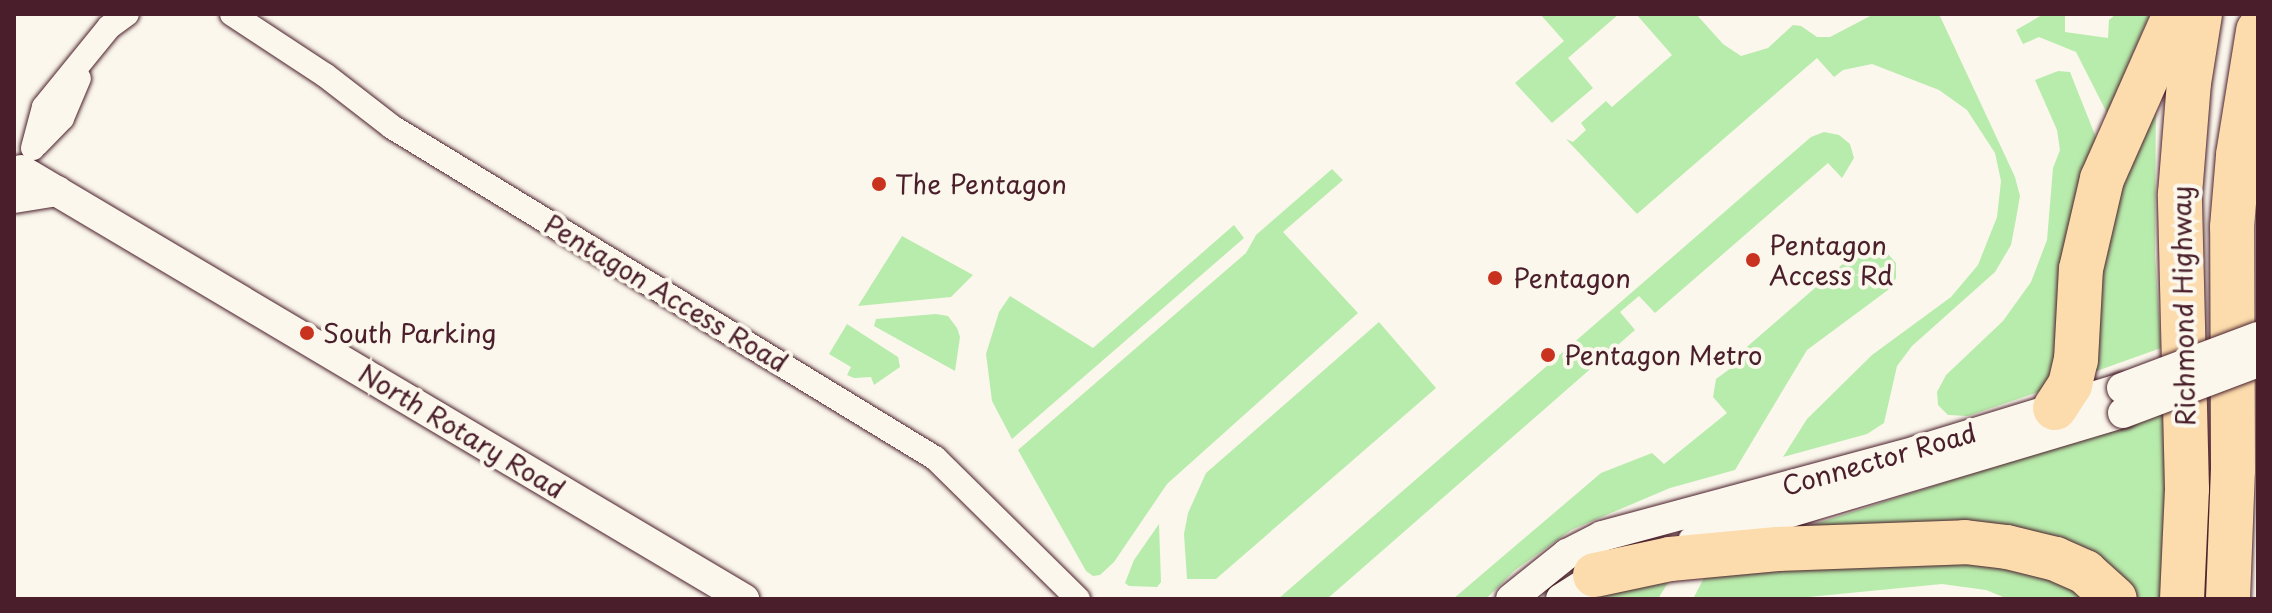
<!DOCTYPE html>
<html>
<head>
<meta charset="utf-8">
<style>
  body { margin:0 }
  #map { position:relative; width:2272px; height:613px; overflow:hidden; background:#fbf7ec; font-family:"Playpen Sans",sans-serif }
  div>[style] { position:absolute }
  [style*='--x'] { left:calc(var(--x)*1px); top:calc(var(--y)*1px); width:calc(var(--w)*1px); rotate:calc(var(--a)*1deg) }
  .green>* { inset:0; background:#b8ecac }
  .roads { filter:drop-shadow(0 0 2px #4a1f2b) drop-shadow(0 0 2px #4a1f2b) }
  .minor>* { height:24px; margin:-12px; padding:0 12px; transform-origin:12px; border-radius:12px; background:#fbf7ec }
  .tertiary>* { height:30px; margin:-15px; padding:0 15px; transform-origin:15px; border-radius:15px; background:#fbf7ec }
  .motorway>* { height:44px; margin:-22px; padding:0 22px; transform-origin:22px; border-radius:22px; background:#fcdcac }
  .bridges { filter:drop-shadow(0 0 2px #4a1f2b) drop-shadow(0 0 2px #4a1f2b) }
  .tertiary-bridge>* { height:30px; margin:-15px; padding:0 15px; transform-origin:15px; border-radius:15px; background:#fbf7ec }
  .dots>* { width:22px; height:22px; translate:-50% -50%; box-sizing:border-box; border:4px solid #fbf7ec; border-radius:50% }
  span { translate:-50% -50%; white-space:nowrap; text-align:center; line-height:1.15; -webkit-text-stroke:8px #fbf7ec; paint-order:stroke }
  .poi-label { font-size:26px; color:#4a1f2b }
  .left { translate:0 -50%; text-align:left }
  .street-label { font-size:26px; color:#4a1f2b }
  .frame { position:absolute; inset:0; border:16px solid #4a1f2b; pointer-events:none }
</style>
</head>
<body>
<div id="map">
  <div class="green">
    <div style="clip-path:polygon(1540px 14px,1619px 14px,1568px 58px,1593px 88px,1552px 123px,1515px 83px,1564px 41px)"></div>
    <div style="clip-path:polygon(1636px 14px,1696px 14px,1723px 44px,1741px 56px,1768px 48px,1793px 25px,1801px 26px,1817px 37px,1830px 37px,1874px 14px,1939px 14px,2015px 177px,2020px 196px,2016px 219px,2011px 245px,1995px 272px,1912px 346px,1897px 366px,1884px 423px,1867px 434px,1783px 457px,1807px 419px,1872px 355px,1951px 297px,1978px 265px,1997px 217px,2001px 181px,1995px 153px,1967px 110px,1939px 90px,1872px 64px,1843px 70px,1834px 77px,1817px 58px,1637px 214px,1566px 139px,1573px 142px,1586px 130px,1581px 123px,1606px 101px,1612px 107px,1672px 55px)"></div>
    <div style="clip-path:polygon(2044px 14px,2065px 14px,2065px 32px,2108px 38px,2109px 20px,2116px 14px,2150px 14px,2107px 113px,2076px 52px,2039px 37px,2023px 44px,2016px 30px)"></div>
    <div style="clip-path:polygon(2058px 71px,2070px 72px,2097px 140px,2065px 361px,2041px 391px,1968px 416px,1948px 415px,1938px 405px,1937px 392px,1946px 375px,2003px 321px,2031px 282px,2047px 240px,2053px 168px,2060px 150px,2057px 130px,2035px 80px)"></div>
    <div style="clip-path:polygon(2156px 87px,2155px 255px,2161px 348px,2094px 372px,2090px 263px)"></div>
    <div style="clip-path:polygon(1824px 132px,1839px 135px,1850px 144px,1854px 158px,1842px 178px,1828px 163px,1655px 313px,1639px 296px,1620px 312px,1635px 330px,1327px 599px,1278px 599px,1811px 137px)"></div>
    <div style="clip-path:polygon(1332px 169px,1343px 180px,1283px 232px,1358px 313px,1167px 484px,1114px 562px,1100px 575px,1093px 576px,1086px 571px,1018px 450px,1246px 253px,1256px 235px)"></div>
    <div style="clip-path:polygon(1234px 225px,1244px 238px,1012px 439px,992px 401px,986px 354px,999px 312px,1010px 296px,1093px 348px)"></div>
    <div style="clip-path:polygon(902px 236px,973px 275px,951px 297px,858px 306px)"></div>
    <div style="clip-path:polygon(1871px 245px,1886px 252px,1896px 263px,1896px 278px,1888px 290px,1807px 350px,1735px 470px,1670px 488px,1571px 530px,1514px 571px,1486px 599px,1453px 599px,1601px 473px,1652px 453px,1664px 464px,1727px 413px,1713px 397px,1716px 379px,1738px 363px,1734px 358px,1860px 249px)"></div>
    <div style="clip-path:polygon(936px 314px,948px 316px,957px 328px,960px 337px,955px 371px,874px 326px,876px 319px)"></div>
    <div style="clip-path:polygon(1379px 322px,1436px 388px,1216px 579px,1187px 579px,1184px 534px,1188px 513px,1206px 473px)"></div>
    <div style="clip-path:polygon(847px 324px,898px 357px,900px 367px,874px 385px,871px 377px,854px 378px,847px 375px,851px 367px,829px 354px)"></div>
    <div style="clip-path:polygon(2168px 411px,2163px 599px,2126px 599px,2096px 566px,1774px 537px)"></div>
    <div style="clip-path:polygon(1159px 524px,1161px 582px,1157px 587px,1129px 586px,1125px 583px,1134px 560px)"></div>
    <div style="clip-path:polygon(1779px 561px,2042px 564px,2095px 599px,2008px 599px,1986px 590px,1942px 584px,1788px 599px,1693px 599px,1706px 574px)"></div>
    <div style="clip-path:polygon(1669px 581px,1658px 599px,1584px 599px,1602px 587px)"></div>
  </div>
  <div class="roads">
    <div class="minor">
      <div style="--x:232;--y:14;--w:111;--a:33.3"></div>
      <div style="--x:325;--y:75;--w:85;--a:37.8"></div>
      <div style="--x:392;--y:127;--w:636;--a:31.37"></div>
      <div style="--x:935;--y:458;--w:201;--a:44.6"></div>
      <div style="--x:37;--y:144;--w:36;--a:-46"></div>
      <div style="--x:62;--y:118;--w:43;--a:-67"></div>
      <div style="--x:33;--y:148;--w:42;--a:-75"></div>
      <div style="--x:44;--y:107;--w:103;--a:-50.9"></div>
      <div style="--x:109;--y:27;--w:22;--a:-36"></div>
    </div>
    <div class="tertiary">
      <div style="--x:21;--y:170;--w:841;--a:30.68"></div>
      <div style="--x:14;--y:198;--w:44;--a:-9.2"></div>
      <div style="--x:1693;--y:541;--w:449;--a:-16.6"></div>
      <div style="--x:1511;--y:599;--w:72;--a:-38.8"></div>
      <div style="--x:1567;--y:554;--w:39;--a:-27"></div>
      <div style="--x:1602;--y:536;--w:325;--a:-15.1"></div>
      <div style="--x:1916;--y:451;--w:215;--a:-17"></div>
      <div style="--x:1561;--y:599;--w:62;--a:-32.4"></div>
    </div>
    <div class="motorway">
      <div style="--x:2055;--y:408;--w:27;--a:-57"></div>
      <div style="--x:2070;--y:385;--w:26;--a:-77"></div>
      <div style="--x:2076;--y:360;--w:91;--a:-86.9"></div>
      <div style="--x:2081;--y:269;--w:92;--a:-76.9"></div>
      <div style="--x:2102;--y:179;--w:180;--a:-66.1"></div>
      <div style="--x:1595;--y:575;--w:77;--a:-12"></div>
      <div style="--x:1670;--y:559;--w:108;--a:-5.3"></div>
      <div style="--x:1778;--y:549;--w:187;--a:-2.1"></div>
      <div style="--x:1965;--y:542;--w:42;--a:6.8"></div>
      <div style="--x:2007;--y:547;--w:50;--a:13.8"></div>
      <div style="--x:2056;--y:559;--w:32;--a:24"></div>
      <div style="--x:2085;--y:572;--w:40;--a:42"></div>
      <div style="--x:2182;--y:599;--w:110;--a:-87.4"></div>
      <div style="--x:2187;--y:489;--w:295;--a:-91.4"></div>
      <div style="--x:2180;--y:194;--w:111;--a:-85.4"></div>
      <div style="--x:2189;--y:83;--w:70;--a:-80.9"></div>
      <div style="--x:2228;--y:599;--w:129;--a:-87.8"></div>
      <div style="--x:2233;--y:470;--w:243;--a:-90.2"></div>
      <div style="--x:2232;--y:227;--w:72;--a:-85.2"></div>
      <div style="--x:2238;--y:155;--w:126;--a:-80.8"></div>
    </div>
  </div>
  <div class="bridges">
    <div class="tertiary-bridge">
      <div style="--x:2122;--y:388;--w:145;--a:-20.6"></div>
      <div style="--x:2123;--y:413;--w:144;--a:-20.7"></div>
    </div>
  </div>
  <div class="dots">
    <div style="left:879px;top:184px;background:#c8321e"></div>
    <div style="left:1753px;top:260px;background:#c8321e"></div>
    <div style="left:1495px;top:278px;background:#c8321e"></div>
    <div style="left:307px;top:333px;background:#c8321e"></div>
    <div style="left:1548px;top:355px;background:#c8321e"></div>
  </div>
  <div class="poi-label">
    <span class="left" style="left:895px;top:184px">The Pentagon</span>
    <span class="left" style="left:1769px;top:260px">Pentagon<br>Access Rd</span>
    <span class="left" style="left:1513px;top:278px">Pentagon</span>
    <span class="left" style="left:323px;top:333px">South Parking</span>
    <span class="left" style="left:1564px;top:355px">Pentagon Metro</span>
  </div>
  <div class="street-label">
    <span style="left:666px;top:293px;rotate:31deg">Pentagon Access Road</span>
    <span style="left:2183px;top:306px;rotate:-91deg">Richmond Highway</span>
    <span style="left:462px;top:431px;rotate:31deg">North Rotary Road</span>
    <span style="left:1879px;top:459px;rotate:-16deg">Connector Road</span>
  </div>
  <div class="frame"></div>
</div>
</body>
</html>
